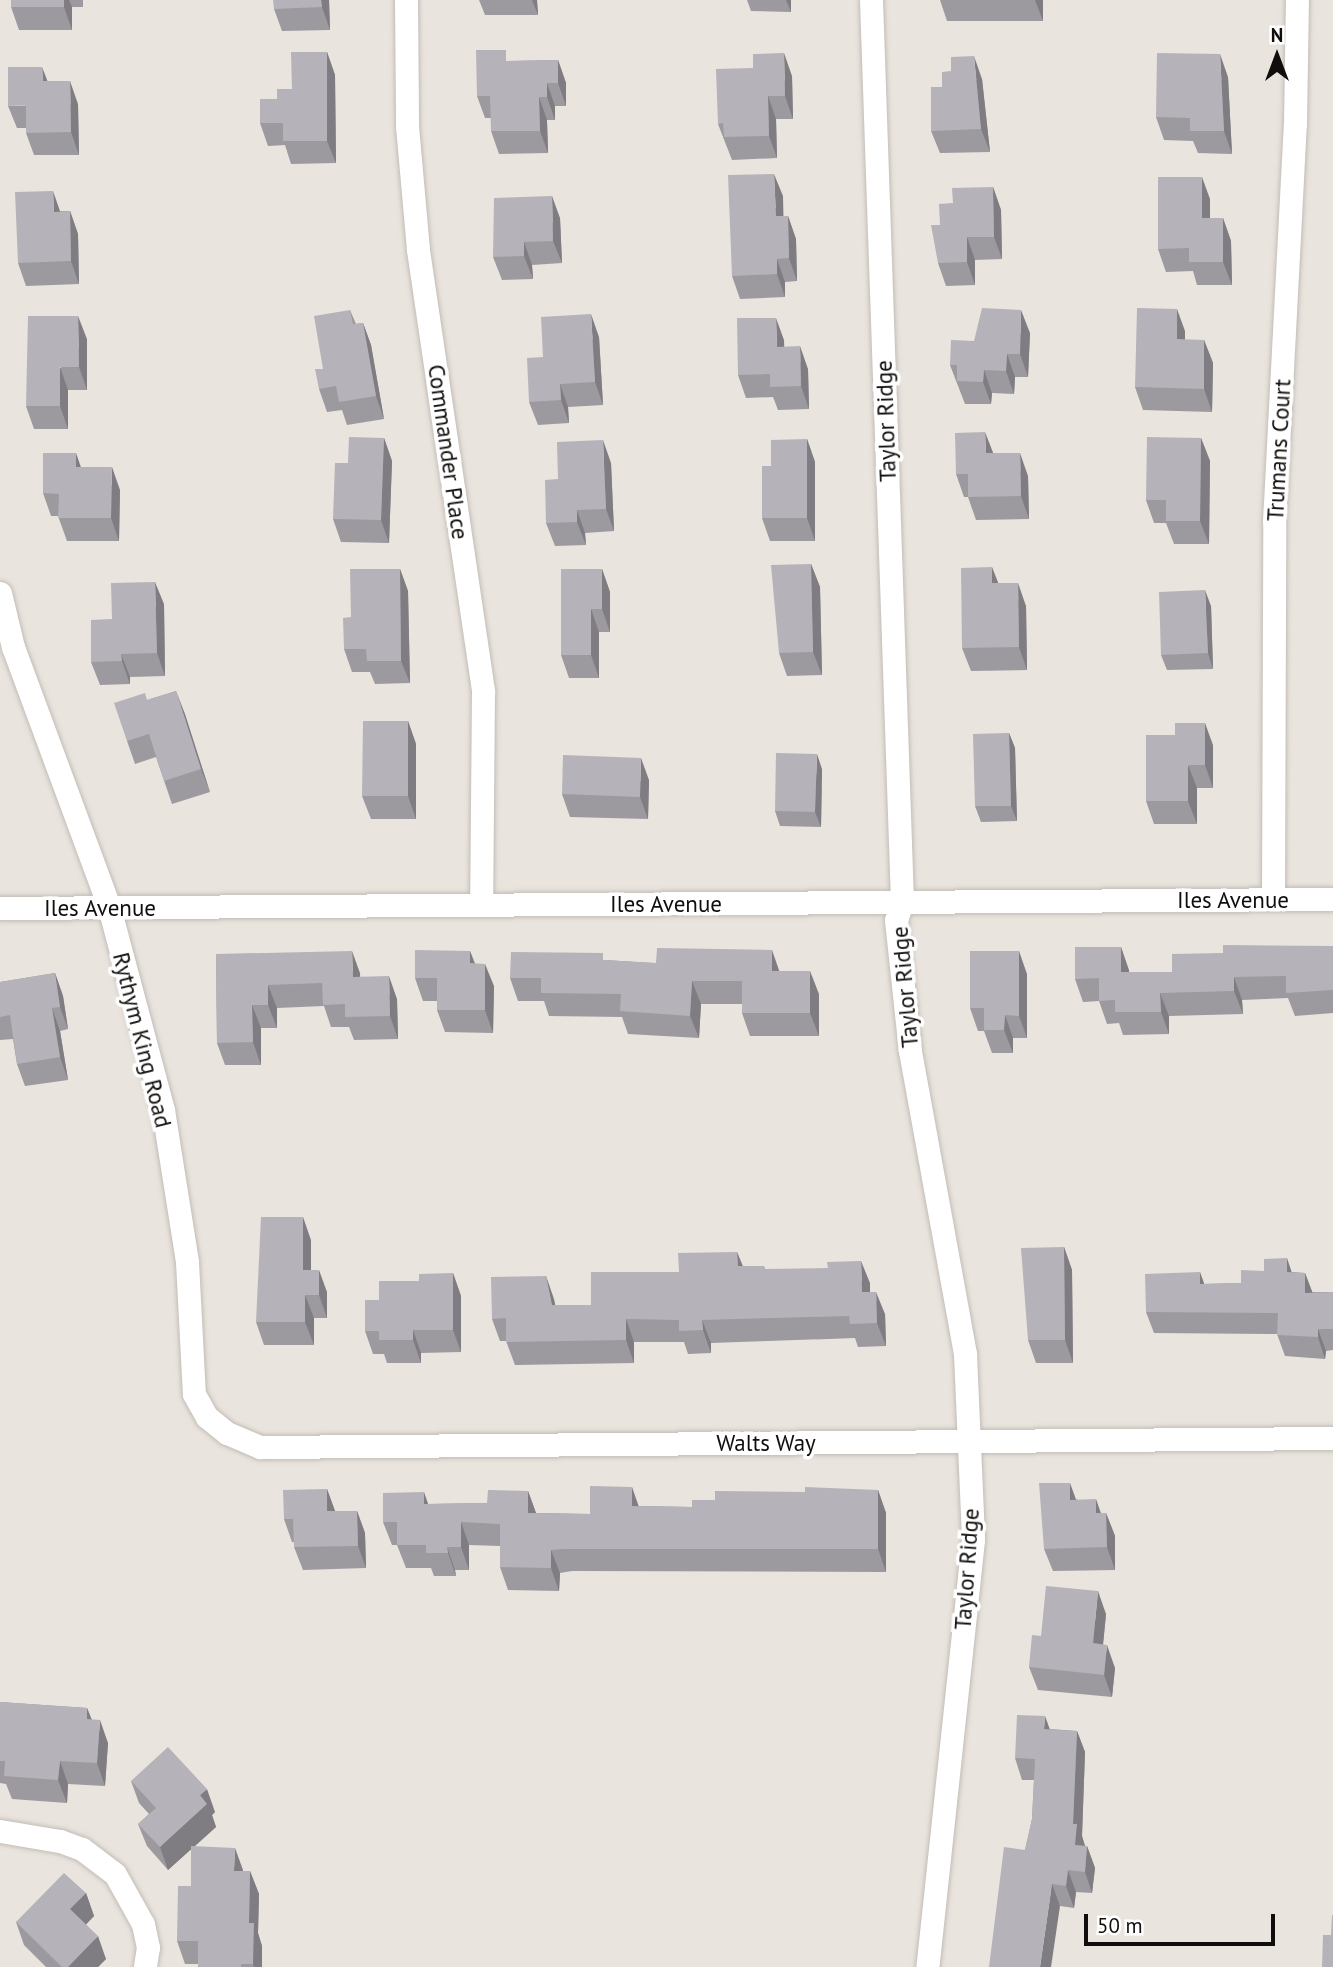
<!DOCTYPE html>
<html>
<head>
<meta charset="utf-8">
<style>
  body { margin:0 }
  #map { position:relative; width:1333px; height:1967px; overflow:hidden; background:#eae4de; font-family:"PT Sans",sans-serif }
  div>[style] { position:absolute }
  [style*='--x'] { left:calc(var(--x)*1px); top:calc(var(--y)*1px); width:calc(var(--w)*1px); rotate:calc(var(--a)*1deg) }
  .roads { filter:drop-shadow(0 0 2px #c2bcb6) drop-shadow(0 0 2px #c2bcb6) }
  .minor>* { height:23px; margin:-11.5px; padding:0 11.5px; transform-origin:11.5px; border-radius:11.5px; background:#fff }
  .wall>* { inset:0; background:#9c999f }
  .shaded-wall>* { inset:0; background:#7f7d82 }
  .building>* { inset:0; background:#b5b2b9 }
  span { translate:-50% -50%; white-space:nowrap; text-align:center; line-height:1.15; -webkit-text-stroke:7px #fff; paint-order:stroke }
  .street-label { font-size:23px; color:#100e0c }
  .north { position:absolute; left:1242px; top:21px; width:70px; height:70px; -webkit-text-stroke:5px #fff; paint-order:stroke; rotate:0deg; font-size:19px; font-weight:700; line-height:28px; text-align:center; color:#100e0c }
  .north::after { content:''; display:block; margin:auto; width:24px; height:32px; background:#100e0c; clip-path:polygon(50% 0,100% 100%,50% 72%,0 100%) }
  .scale { position:absolute; left:1084px; top:1914px; width:191px; height:32px; box-sizing:border-box; border:4px solid #100e0c; border-top:0; padding-left:9px; font-size:21px; line-height:24px; white-space:nowrap; color:#100e0c; -webkit-text-stroke:5px #fff; paint-order:stroke }
</style>
</head>
<body>
<div id="map">
  <div class="roads">
    <div class="minor">
      <div style="--x:406;--y:0;--w:126;--a:89.5"></div>
      <div style="--x:407;--y:126;--w:124;--a:84.9"></div>
      <div style="--x:418;--y:250;--w:446;--a:81.6"></div>
      <div style="--x:483;--y:691;--w:214;--a:90.5"></div>
      <div style="--x:871;--y:0;--w:903;--a:88.03"></div>
      <div style="--x:902;--y:902;--w:19;--a:108"></div>
      <div style="--x:896;--y:920;--w:132;--a:83.9"></div>
      <div style="--x:910;--y:1051;--w:308;--a:79.7"></div>
      <div style="--x:965;--y:1354;--w:186;--a:87.5"></div>
      <div style="--x:973;--y:1540;--w:429;--a:96.1"></div>
      <div style="--x:0;--y:593;--w:56;--a:76.5"></div>
      <div style="--x:13;--y:647;--w:277;--a:69.7"></div>
      <div style="--x:109;--y:907;--w:210;--a:75.1"></div>
      <div style="--x:163;--y:1110;--w:154;--a:81"></div>
      <div style="--x:187;--y:1262;--w:132;--a:87"></div>
      <div style="--x:194;--y:1394;--w:26;--a:61"></div>
      <div style="--x:207;--y:1417;--w:26;--a:39"></div>
      <div style="--x:227;--y:1433;--w:36;--a:23"></div>
      <div style="--x:260;--y:1447;--w:1073;--a:-0.48"></div>
      <div style="--x:1273;--y:899;--w:377;--a:-89.8"></div>
      <div style="--x:1274;--y:522;--w:399;--a:-87"></div>
      <div style="--x:1295;--y:124;--w:124;--a:-89.1"></div>
      <div style="--x:0;--y:908;--w:1333;--a:-0.39"></div>
      <div style="--x:0;--y:1831;--w:61;--a:9.5"></div>
      <div style="--x:60;--y:1841;--w:23;--a:20"></div>
      <div style="--x:82;--y:1849;--w:41;--a:37.1"></div>
      <div style="--x:115;--y:1874;--w:57;--a:60.8"></div>
      <div style="--x:143;--y:1924;--w:24;--a:78"></div>
      <div style="--x:148;--y:1947;--w:20;--a:99"></div>
    </div>
  </div>
  <div class="wall">
    <div style="clip-path:polygon(11px 0,83px 0,83px 7px,72px 7px,72px 30px,19px 30px,11px 7px)"></div>
    <div style="clip-path:polygon(329px 0,330px 30px,282px 31px,274px 9px)"></div>
    <div style="clip-path:polygon(479px 0,537px 0,538px 15px,485px 15px)"></div>
    <div style="clip-path:polygon(747px 0,791px 0,791px 12px,751px 11px)"></div>
    <div style="clip-path:polygon(940px 0,1043px 0,1043px 21px,947px 21px)"></div>
    <div style="clip-path:polygon(327px 52px,335px 75px,336px 163px,291px 164px,285px 145px,268px 146px,260px 123px,277px 99px,292px 89px)"></div>
    <div style="clip-path:polygon(558px 60px,566px 83px,566px 106px,555px 106px,555px 120px,547px 120px,548px 153px,499px 154px,491px 131px,491px 118px,485px 118px,477px 96px,510px 61px)"></div>
    <div style="clip-path:polygon(792px 76px,793px 119px,776px 119px,777px 158px,732px 160px,718px 124px)"></div>
    <div style="clip-path:polygon(1228px 77px,1232px 154px,1198px 153px,1193px 141px,1164px 140px,1156px 117px)"></div>
    <div style="clip-path:polygon(982px 79px,990px 152px,940px 153px,931px 131px,942px 87px)"></div>
    <div style="clip-path:polygon(78px 104px,79px 155px,34px 155px,26px 133px,26px 128px,17px 128px,8px 106px)"></div>
    <div style="clip-path:polygon(993px 187px,1001px 210px,1002px 259px,975px 260px,975px 285px,946px 286px,938px 263px,940px 225px,953px 203px)"></div>
    <div style="clip-path:polygon(783px 196px,783px 216px,788px 216px,796px 239px,797px 281px,785px 282px,785px 297px,740px 299px,732px 276px)"></div>
    <div style="clip-path:polygon(1210px 199px,1210px 218px,1223px 218px,1231px 241px,1232px 285px,1197px 285px,1193px 271px,1166px 272px,1158px 249px)"></div>
    <div style="clip-path:polygon(60px 211px,70px 211px,78px 234px,79px 284px,26px 286px,18px 263px)"></div>
    <div style="clip-path:polygon(560px 218px,562px 263px,532px 265px,533px 279px,502px 280px,493px 257px)"></div>
    <div style="clip-path:polygon(350px 310px,356px 324px,363px 323px,371px 345px,384px 419px,347px 425px,342px 410px,327px 412px,319px 389px,323px 369px)"></div>
    <div style="clip-path:polygon(1185px 331px,1185px 340px,1204px 340px,1213px 363px,1212px 412px,1143px 410px,1135px 387px)"></div>
    <div style="clip-path:polygon(1030px 333px,1028px 377px,1015px 377px,1014px 394px,992px 393px,991px 404px,965px 404px,950px 365px,974px 341px)"></div>
    <div style="clip-path:polygon(599px 337px,603px 405px,568px 407px,569px 423px,538px 425px,529px 402px,543px 357px)"></div>
    <div style="clip-path:polygon(87px 339px,87px 390px,68px 390px,68px 429px,34px 429px,26px 406px)"></div>
    <div style="clip-path:polygon(784px 340px,784px 347px,808px 369px,809px 409px,778px 410px,773px 397px,746px 398px,738px 375px)"></div>
    <div style="clip-path:polygon(384px 438px,392px 461px,389px 543px,341px 542px,333px 519px,348px 463px)"></div>
    <div style="clip-path:polygon(1201px 438px,1210px 461px,1209px 544px,1174px 544px,1166px 523px,1154px 523px,1146px 500px)"></div>
    <div style="clip-path:polygon(807px 439px,815px 462px,815px 541px,770px 541px,762px 518px,771px 466px)"></div>
    <div style="clip-path:polygon(993px 453px,1028px 476px,1029px 519px,976px 520px,968px 497px,964px 497px,956px 474px)"></div>
    <div style="clip-path:polygon(611px 463px,614px 531px,585px 533px,586px 545px,555px 546px,546px 523px,558px 479px)"></div>
    <div style="clip-path:polygon(81px 467px,120px 490px,119px 541px,67px 541px,58px 516px,51px 516px,43px 493px)"></div>
    <div style="clip-path:polygon(811px 564px,820px 587px,822px 675px,787px 676px,779px 653px)"></div>
    <div style="clip-path:polygon(400px 569px,408px 591px,410px 683px,375px 684px,370px 672px,352px 672px,344px 649px,351px 617px)"></div>
    <div style="clip-path:polygon(602px 569px,610px 592px,610px 632px,599px 632px,599px 678px,569px 678px,561px 655px)"></div>
    <div style="clip-path:polygon(998px 583px,1026px 606px,1027px 670px,971px 671px,962px 648px)"></div>
    <div style="clip-path:polygon(164px 604px,165px 676px,130px 677px,130px 684px,100px 685px,91px 662px,112px 619px)"></div>
    <div style="clip-path:polygon(1211px 606px,1213px 669px,1167px 670px,1161px 655px)"></div>
    <div style="clip-path:polygon(176px 691px,210px 792px,172px 804px,156px 757px,135px 764px,127px 741px,147px 700px)"></div>
    <div style="clip-path:polygon(408px 721px,416px 744px,416px 819px,371px 819px,362px 796px)"></div>
    <div style="clip-path:polygon(1009px 733px,1015px 748px,1017px 821px,981px 822px,975px 806px)"></div>
    <div style="clip-path:polygon(1213px 745px,1213px 788px,1197px 788px,1197px 824px,1154px 824px,1146px 801px)"></div>
    <div style="clip-path:polygon(822px 769px,821px 827px,780px 826px,775px 811px)"></div>
    <div style="clip-path:polygon(649px 780px,648px 819px,570px 817px,562px 794px)"></div>
    <div style="clip-path:polygon(1333px 946px,1333px 1013px,1295px 1016px,1288px 998px,1242px 1000px,1243px 1014px,1169px 1016px,1169px 1034px,1123px 1035px,1119px 1023px,1107px 1024px,1099px 1001px,1083px 1002px,1075px 979px,1121px 947px,1129px 972px,1172px 972px,1223px 953px)"></div>
    <div style="clip-path:polygon(470px 951px,475px 963px,494px 986px,493px 1033px,445px 1032px,437px 1010px,437px 1001px,423px 1001px,415px 978px)"></div>
    <div style="clip-path:polygon(216px 954px,360px 973px,360px 977px,397px 999px,398px 1039px,354px 1040px,349px 1027px,331px 1027px,324px 1006px,277px 1008px,277px 1028px,261px 1028px,261px 1065px,225px 1065px,217px 1043px)"></div>
    <div style="clip-path:polygon(605px 960px,780px 971px,819px 994px,819px 1036px,750px 1036px,742px 1013px,742px 1004px,701px 1004px,699px 1038px,628px 1034px,622px 1017px,549px 1016px,544px 1001px,518px 1001px,510px 978px)"></div>
    <div style="clip-path:polygon(55px 973px,63px 996px,68px 1029px,60px 1031px,68px 1080px,25px 1086px,17px 1064px,13px 1039px,0 1040px,0 982px)"></div>
    <div style="clip-path:polygon(1027px 974px,1027px 1038px,1013px 1038px,1013px 1053px,992px 1053px,984px 1031px,978px 1031px,970px 1008px)"></div>
    <div style="clip-path:polygon(311px 1240px,311px 1270px,327px 1292px,327px 1318px,314px 1318px,314px 1345px,264px 1345px,256px 1322px)"></div>
    <div style="clip-path:polygon(1064px 1247px,1072px 1270px,1073px 1363px,1036px 1363px,1028px 1340px)"></div>
    <div style="clip-path:polygon(737px 1252px,743px 1266px,764px 1266px,765px 1269px,870px 1283px,870px 1292px,885px 1314px,886px 1346px,858px 1347px,855px 1338px,711px 1343px,711px 1353px,688px 1354px,684px 1342px,634px 1342px,634px 1363px,515px 1365px,506px 1341px,500px 1341px,492px 1319px,546px 1276px,555px 1305px,591px 1305px)"></div>
    <div style="clip-path:polygon(1292px 1272px,1305px 1273px,1312px 1292px,1333px 1292px,1333px 1350px,1326px 1351px,1325px 1359px,1285px 1356px,1277px 1334px,1154px 1333px,1146px 1312px,1204px 1284px,1241px 1283px)"></div>
    <div style="clip-path:polygon(453px 1273px,461px 1296px,461px 1352px,421px 1353px,421px 1363px,387px 1363px,384px 1354px,373px 1354px,365px 1331px,379px 1300px,419px 1281px)"></div>
    <div style="clip-path:polygon(327px 1489px,335px 1511px,357px 1511px,365px 1533px,366px 1568px,303px 1570px,294px 1547px,294px 1542px,292px 1542px,284px 1519px)"></div>
    <div style="clip-path:polygon(878px 1490px,886px 1513px,886px 1572px,572px 1571px,560px 1573px,559px 1591px,508px 1590px,500px 1567px,500px 1546px,469px 1545px,469px 1570px,455px 1570px,456px 1576px,434px 1576px,431px 1568px,406px 1568px,397px 1545px,392px 1545px,383px 1522px,428px 1504px,487px 1503px,528px 1491px,536px 1513px,590px 1514px,639px 1506px,692px 1507px,715px 1500px,805px 1492px)"></div>
    <div style="clip-path:polygon(1076px 1499px,1101px 1513px,1106px 1513px,1115px 1536px,1115px 1570px,1053px 1571px,1044px 1549px)"></div>
    <div style="clip-path:polygon(1106px 1614px,1103px 1644px,1115px 1668px,1112px 1697px,1038px 1690px,1029px 1667px)"></div>
    <div style="clip-path:polygon(0 1702px,87px 1708px,92px 1720px,108px 1743px,105px 1786px,68px 1784px,67px 1803px,12px 1799px,6px 1784px,0 1783px)"></div>
    <div style="clip-path:polygon(1050px 1729px,1077px 1731px,1085px 1752px,1082px 1836px,1085px 1846px,1087px 1846px,1095px 1868px,1092px 1893px,1076px 1892px,1074px 1908px,1060px 1906px,1025px 1850px,1032px 1819px,1034px 1780px,1022px 1780px,1015px 1758px)"></div>
    <div style="clip-path:polygon(131px 1781px,215px 1812px,212px 1815px,216px 1827px,194px 1847px,243px 1871px,250px 1871px,259px 1894px,258px 1933px,262px 1946px,262px 1967px,198px 1967px,198px 1964px,185px 1964px,177px 1941px,191px 1886px,191px 1849px,168px 1870px,147px 1846px,138px 1824px,149px 1814px,139px 1803px)"></div>
    <div style="clip-path:polygon(86px 1893px,94px 1916px,86px 1924px,106px 1959px,98px 1967px,46px 1967px,24px 1945px,16px 1922px)"></div>
  </div>
  <div class="shaded-wall">
    <div style="clip-path:polygon(64px 0,69px 0,72px 7px,72px 30px,64px 7px)"></div>
    <div style="clip-path:polygon(321px 0,329px 0,330px 30px,322px 7px)"></div>
    <div style="clip-path:polygon(532px 0,537px 0,538px 15px)"></div>
    <div style="clip-path:polygon(786px 0,791px 0,791px 12px)"></div>
    <div style="clip-path:polygon(1035px 0,1043px 0,1043px 21px)"></div>
    <div style="clip-path:polygon(327px 52px,335px 75px,336px 163px,327px 141px)"></div>
    <div style="clip-path:polygon(784px 53px,792px 76px,793px 119px,785px 96px)"></div>
    <div style="clip-path:polygon(1220px 54px,1228px 77px,1232px 154px,1224px 131px)"></div>
    <div style="clip-path:polygon(974px 56px,982px 79px,990px 152px,981px 129px)"></div>
    <div style="clip-path:polygon(558px 60px,566px 83px,566px 106px,558px 83px)"></div>
    <div style="clip-path:polygon(42px 67px,51px 90px,43px 81px)"></div>
    <div style="clip-path:polygon(70px 81px,78px 104px,79px 155px,71px 132px)"></div>
    <div style="clip-path:polygon(547px 83px,555px 106px,555px 120px,547px 97px)"></div>
    <div style="clip-path:polygon(768px 96px,776px 119px,777px 158px,769px 136px)"></div>
    <div style="clip-path:polygon(539px 97px,547px 120px,548px 153px,540px 131px)"></div>
    <div style="clip-path:polygon(774px 174px,783px 196px,784px 239px,776px 216px)"></div>
    <div style="clip-path:polygon(1202px 177px,1210px 199px,1210px 241px,1202px 218px)"></div>
    <div style="clip-path:polygon(993px 187px,1001px 210px,1002px 259px,994px 237px)"></div>
    <div style="clip-path:polygon(53px 191px,61px 214px,54px 212px)"></div>
    <div style="clip-path:polygon(552px 196px,560px 218px,562px 263px,553px 241px)"></div>
    <div style="clip-path:polygon(70px 211px,78px 234px,79px 284px,71px 261px)"></div>
    <div style="clip-path:polygon(788px 216px,796px 239px,797px 281px,789px 258px)"></div>
    <div style="clip-path:polygon(1223px 218px,1231px 241px,1232px 285px,1223px 262px)"></div>
    <div style="clip-path:polygon(967px 237px,975px 260px,975px 285px,967px 262px)"></div>
    <div style="clip-path:polygon(524px 242px,532px 265px,533px 279px,524px 256px)"></div>
    <div style="clip-path:polygon(777px 259px,785px 282px,785px 297px,777px 274px)"></div>
    <div style="clip-path:polygon(1177px 309px,1185px 331px,1185px 362px,1177px 339px)"></div>
    <div style="clip-path:polygon(1021px 310px,1030px 333px,1028px 377px,1020px 354px)"></div>
    <div style="clip-path:polygon(591px 314px,599px 337px,603px 405px,595px 382px)"></div>
    <div style="clip-path:polygon(78px 316px,87px 339px,87px 390px,79px 367px)"></div>
    <div style="clip-path:polygon(776px 318px,784px 340px,785px 369px,777px 347px)"></div>
    <div style="clip-path:polygon(363px 323px,371px 345px,384px 419px,376px 396px)"></div>
    <div style="clip-path:polygon(1204px 340px,1213px 363px,1212px 412px,1204px 389px)"></div>
    <div style="clip-path:polygon(800px 346px,808px 369px,809px 409px,801px 386px)"></div>
    <div style="clip-path:polygon(1007px 354px,1015px 377px,1014px 394px,1006px 371px)"></div>
    <div style="clip-path:polygon(60px 367px,68px 390px,68px 429px,60px 406px)"></div>
    <div style="clip-path:polygon(984px 370px,992px 393px,991px 404px,983px 382px)"></div>
    <div style="clip-path:polygon(560px 384px,568px 407px,569px 423px,561px 400px)"></div>
    <div style="clip-path:polygon(985px 432px,994px 455px,986px 453px)"></div>
    <div style="clip-path:polygon(384px 438px,392px 461px,389px 543px,381px 520px)"></div>
    <div style="clip-path:polygon(1201px 438px,1210px 461px,1209px 544px,1200px 521px)"></div>
    <div style="clip-path:polygon(807px 439px,815px 462px,815px 541px,807px 518px)"></div>
    <div style="clip-path:polygon(603px 440px,611px 463px,614px 531px,606px 509px)"></div>
    <div style="clip-path:polygon(76px 453px,84px 476px,76px 467px)"></div>
    <div style="clip-path:polygon(1020px 453px,1028px 476px,1029px 519px,1021px 496px)"></div>
    <div style="clip-path:polygon(112px 467px,120px 490px,119px 541px,111px 518px)"></div>
    <div style="clip-path:polygon(577px 510px,585px 533px,586px 545px,577px 522px)"></div>
    <div style="clip-path:polygon(811px 564px,820px 587px,822px 675px,813px 652px)"></div>
    <div style="clip-path:polygon(992px 567px,1001px 590px,992px 583px)"></div>
    <div style="clip-path:polygon(400px 569px,408px 591px,410px 683px,401px 661px)"></div>
    <div style="clip-path:polygon(602px 569px,610px 592px,610px 632px,602px 609px)"></div>
    <div style="clip-path:polygon(155px 582px,164px 604px,165px 676px,157px 653px)"></div>
    <div style="clip-path:polygon(1018px 583px,1026px 606px,1027px 670px,1019px 647px)"></div>
    <div style="clip-path:polygon(1205px 590px,1211px 606px,1213px 669px,1208px 653px)"></div>
    <div style="clip-path:polygon(591px 609px,599px 632px,599px 678px,591px 655px)"></div>
    <div style="clip-path:polygon(121px 654px,130px 677px,130px 684px,122px 661px)"></div>
    <div style="clip-path:polygon(176px 691px,185px 714px,210px 792px,201px 769px)"></div>
    <div style="clip-path:polygon(408px 721px,416px 744px,416px 819px,408px 796px)"></div>
    <div style="clip-path:polygon(1205px 723px,1213px 745px,1213px 788px,1205px 765px)"></div>
    <div style="clip-path:polygon(1009px 733px,1015px 748px,1017px 821px,1011px 806px)"></div>
    <div style="clip-path:polygon(817px 754px,822px 769px,821px 827px,815px 812px)"></div>
    <div style="clip-path:polygon(641px 758px,649px 780px,648px 819px,640px 797px)"></div>
    <div style="clip-path:polygon(1188px 765px,1197px 788px,1197px 824px,1188px 801px)"></div>
    <div style="clip-path:polygon(1121px 947px,1129px 970px,1130px 995px,1121px 972px)"></div>
    <div style="clip-path:polygon(772px 950px,780px 973px,772px 971px)"></div>
    <div style="clip-path:polygon(352px 951px,360px 973px,361px 999px,353px 977px)"></div>
    <div style="clip-path:polygon(470px 951px,478px 974px,470px 963px)"></div>
    <div style="clip-path:polygon(1019px 951px,1027px 974px,1027px 1038px,1019px 1016px)"></div>
    <div style="clip-path:polygon(485px 964px,494px 986px,493px 1033px,485px 1010px)"></div>
    <div style="clip-path:polygon(810px 971px,819px 994px,819px 1036px,810px 1013px)"></div>
    <div style="clip-path:polygon(55px 973px,63px 996px,68px 1029px,60px 1007px)"></div>
    <div style="clip-path:polygon(389px 976px,397px 999px,398px 1039px,390px 1016px)"></div>
    <div style="clip-path:polygon(1234px 977px,1242px 1000px,1243px 1014px,1234px 991px)"></div>
    <div style="clip-path:polygon(692px 981px,701px 1004px,699px 1038px,690px 1016px)"></div>
    <div style="clip-path:polygon(268px 985px,277px 1008px,277px 1028px,268px 1005px)"></div>
    <div style="clip-path:polygon(1160px 993px,1169px 1016px,1169px 1034px,1161px 1012px)"></div>
    <div style="clip-path:polygon(252px 1005px,261px 1028px,261px 1065px,253px 1042px)"></div>
    <div style="clip-path:polygon(52px 1008px,60px 1031px,68px 1080px,60px 1057px)"></div>
    <div style="clip-path:polygon(1005px 1015px,1013px 1038px,1013px 1053px,1004px 1030px)"></div>
    <div style="clip-path:polygon(303px 1217px,311px 1240px,311px 1292px,303px 1270px)"></div>
    <div style="clip-path:polygon(1064px 1247px,1072px 1270px,1073px 1363px,1065px 1340px)"></div>
    <div style="clip-path:polygon(737px 1252px,746px 1275px,738px 1266px)"></div>
    <div style="clip-path:polygon(1287px 1258px,1294px 1279px,1287px 1272px)"></div>
    <div style="clip-path:polygon(861px 1261px,870px 1283px,870px 1315px,862px 1292px)"></div>
    <div style="clip-path:polygon(319px 1270px,327px 1292px,327px 1318px,319px 1295px)"></div>
    <div style="clip-path:polygon(1200px 1272px,1208px 1294px,1200px 1284px)"></div>
    <div style="clip-path:polygon(453px 1273px,461px 1296px,461px 1352px,453px 1330px)"></div>
    <div style="clip-path:polygon(1305px 1273px,1313px 1294px,1305px 1293px)"></div>
    <div style="clip-path:polygon(546px 1276px,554px 1299px,560px 1327px,552px 1305px)"></div>
    <div style="clip-path:polygon(876px 1292px,885px 1314px,886px 1346px,877px 1323px)"></div>
    <div style="clip-path:polygon(305px 1295px,314px 1318px,314px 1345px,305px 1322px)"></div>
    <div style="clip-path:polygon(626px 1319px,634px 1342px,634px 1363px,626px 1340px)"></div>
    <div style="clip-path:polygon(702px 1320px,711px 1343px,711px 1353px,703px 1330px)"></div>
    <div style="clip-path:polygon(1318px 1329px,1326px 1351px,1325px 1359px,1318px 1337px)"></div>
    <div style="clip-path:polygon(413px 1330px,421px 1353px,421px 1363px,413px 1340px)"></div>
    <div style="clip-path:polygon(1070px 1483px,1078px 1505px,1070px 1500px)"></div>
    <div style="clip-path:polygon(632px 1487px,640px 1510px,632px 1506px)"></div>
    <div style="clip-path:polygon(327px 1489px,335px 1511px,327px 1511px)"></div>
    <div style="clip-path:polygon(878px 1490px,886px 1513px,886px 1572px,878px 1549px)"></div>
    <div style="clip-path:polygon(528px 1491px,536px 1513px,528px 1513px)"></div>
    <div style="clip-path:polygon(424px 1492px,432px 1515px,424px 1504px)"></div>
    <div style="clip-path:polygon(1096px 1499px,1104px 1522px,1096px 1513px)"></div>
    <div style="clip-path:polygon(357px 1511px,365px 1533px,366px 1568px,358px 1546px)"></div>
    <div style="clip-path:polygon(1106px 1513px,1115px 1536px,1115px 1570px,1107px 1547px)"></div>
    <div style="clip-path:polygon(461px 1522px,469px 1545px,469px 1570px,461px 1547px)"></div>
    <div style="clip-path:polygon(447px 1547px,455px 1570px,456px 1576px,448px 1553px)"></div>
    <div style="clip-path:polygon(551px 1550px,560px 1573px,559px 1591px,551px 1568px)"></div>
    <div style="clip-path:polygon(1098px 1591px,1106px 1614px,1101px 1666px,1093px 1643px)"></div>
    <div style="clip-path:polygon(1107px 1645px,1115px 1668px,1112px 1697px,1104px 1675px)"></div>
    <div style="clip-path:polygon(87px 1708px,96px 1731px,87px 1719px)"></div>
    <div style="clip-path:polygon(1045px 1716px,1053px 1738px,1044px 1729px)"></div>
    <div style="clip-path:polygon(100px 1720px,108px 1743px,105px 1786px,97px 1763px)"></div>
    <div style="clip-path:polygon(1077px 1731px,1085px 1752px,1082px 1836px,1085px 1846px,1083px 1867px,1075px 1845px,1073px 1824px)"></div>
    <div style="clip-path:polygon(60px 1761px,68px 1784px,67px 1803px,58px 1780px)"></div>
    <div style="clip-path:polygon(207px 1789px,215px 1812px,212px 1815px,216px 1827px,168px 1870px,160px 1847px,200px 1795px)"></div>
    <div style="clip-path:polygon(1087px 1846px,1095px 1868px,1092px 1893px,1085px 1872px)"></div>
    <div style="clip-path:polygon(235px 1848px,243px 1870px,243px 1894px,234px 1871px)"></div>
    <div style="clip-path:polygon(1068px 1870px,1076px 1892px,1074px 1908px,1066px 1886px)"></div>
    <div style="clip-path:polygon(250px 1871px,259px 1894px,258px 1933px,262px 1946px,262px 1967px,254px 1967px,253px 1964px,249px 1923px)"></div>
    <div style="clip-path:polygon(1052px 1884px,1060px 1906px,1051px 1967px,1040px 1967px)"></div>
    <div style="clip-path:polygon(86px 1893px,94px 1916px,79px 1932px,70px 1909px)"></div>
    <div style="clip-path:polygon(98px 1936px,106px 1959px,98px 1967px,68px 1967px)"></div>
  </div>
  <div class="building">
    <div style="clip-path:polygon(11px 0,64px 0,64px 7px,11px 7px)"></div>
    <div style="clip-path:polygon(273px 0,321px 0,322px 7px,274px 9px)"></div>
    <div style="clip-path:polygon(476px 50px,506px 50px,506px 61px,558px 60px,558px 83px,547px 83px,547px 97px,539px 97px,540px 131px,491px 131px,490px 96px,477px 96px)"></div>
    <div style="clip-path:polygon(291px 52px,327px 52px,327px 141px,283px 141px,283px 123px,260px 123px,260px 99px,277px 99px,277px 89px,292px 89px)"></div>
    <div style="clip-path:polygon(784px 53px,785px 96px,768px 96px,769px 136px,724px 137px,723px 123px,718px 124px,716px 69px,753px 68px,753px 54px)"></div>
    <div style="clip-path:polygon(1157px 53px,1220px 54px,1224px 131px,1190px 131px,1190px 118px,1156px 117px)"></div>
    <div style="clip-path:polygon(974px 56px,981px 129px,931px 131px,931px 87px,942px 87px,942px 72px,951px 71px,951px 57px)"></div>
    <div style="clip-path:polygon(8px 67px,42px 67px,43px 81px,70px 81px,71px 132px,26px 133px,26px 105px,8px 106px)"></div>
    <div style="clip-path:polygon(774px 174px,776px 216px,788px 216px,789px 258px,777px 259px,777px 274px,732px 276px,728px 175px)"></div>
    <div style="clip-path:polygon(1158px 177px,1202px 177px,1202px 218px,1223px 218px,1223px 262px,1189px 262px,1189px 248px,1158px 249px)"></div>
    <div style="clip-path:polygon(993px 187px,994px 237px,967px 237px,967px 262px,938px 263px,931px 225px,940px 225px,939px 204px,953px 203px,952px 188px)"></div>
    <div style="clip-path:polygon(53px 191px,54px 212px,70px 211px,71px 261px,18px 263px,15px 192px)"></div>
    <div style="clip-path:polygon(552px 196px,553px 241px,524px 242px,524px 256px,493px 257px,494px 198px)"></div>
    <div style="clip-path:polygon(982px 308px,1021px 310px,1020px 354px,1007px 354px,1006px 371px,984px 370px,983px 382px,957px 381px,957px 365px,950px 365px,951px 340px,974px 341px)"></div>
    <div style="clip-path:polygon(1137px 308px,1177px 309px,1177px 339px,1204px 340px,1204px 389px,1135px 387px)"></div>
    <div style="clip-path:polygon(350px 310px,353px 324px,363px 323px,376px 396px,339px 402px,336px 386px,319px 389px,315px 369px,323px 369px,314px 316px)"></div>
    <div style="clip-path:polygon(591px 314px,595px 382px,560px 384px,561px 400px,529px 402px,527px 358px,543px 357px,541px 317px)"></div>
    <div style="clip-path:polygon(28px 316px,78px 316px,79px 367px,60px 367px,60px 406px,26px 406px)"></div>
    <div style="clip-path:polygon(737px 318px,776px 318px,777px 347px,800px 346px,801px 386px,770px 387px,770px 374px,738px 375px)"></div>
    <div style="clip-path:polygon(985px 432px,986px 453px,1020px 453px,1021px 496px,968px 497px,968px 474px,956px 474px,955px 433px)"></div>
    <div style="clip-path:polygon(349px 437px,384px 438px,381px 520px,333px 519px,335px 463px,348px 463px)"></div>
    <div style="clip-path:polygon(1147px 437px,1201px 438px,1200px 521px,1166px 521px,1166px 500px,1146px 500px)"></div>
    <div style="clip-path:polygon(807px 439px,807px 518px,762px 518px,762px 466px,771px 466px,771px 440px)"></div>
    <div style="clip-path:polygon(603px 440px,606px 509px,577px 510px,577px 522px,546px 523px,545px 480px,558px 479px,557px 442px)"></div>
    <div style="clip-path:polygon(43px 453px,76px 453px,76px 467px,112px 467px,111px 518px,58px 518px,59px 494px,43px 493px)"></div>
    <div style="clip-path:polygon(811px 564px,813px 652px,779px 653px,771px 565px)"></div>
    <div style="clip-path:polygon(992px 567px,992px 583px,1018px 583px,1019px 647px,962px 648px,961px 568px)"></div>
    <div style="clip-path:polygon(350px 569px,400px 569px,401px 661px,367px 661px,366px 649px,344px 649px,343px 618px,351px 617px)"></div>
    <div style="clip-path:polygon(561px 569px,602px 569px,602px 609px,591px 609px,591px 655px,561px 655px)"></div>
    <div style="clip-path:polygon(155px 582px,157px 653px,121px 654px,122px 661px,91px 662px,91px 620px,112px 619px,111px 583px)"></div>
    <div style="clip-path:polygon(1205px 590px,1208px 653px,1161px 655px,1159px 592px)"></div>
    <div style="clip-path:polygon(176px 691px,201px 769px,164px 781px,149px 734px,127px 741px,114px 703px,145px 693px,147px 700px)"></div>
    <div style="clip-path:polygon(363px 721px,408px 721px,408px 796px,362px 796px)"></div>
    <div style="clip-path:polygon(1175px 723px,1205px 723px,1205px 765px,1188px 765px,1188px 801px,1146px 801px,1146px 735px,1175px 735px)"></div>
    <div style="clip-path:polygon(1009px 733px,1011px 806px,975px 806px,973px 734px)"></div>
    <div style="clip-path:polygon(776px 753px,817px 754px,815px 812px,775px 811px)"></div>
    <div style="clip-path:polygon(563px 755px,641px 758px,640px 797px,562px 794px)"></div>
    <div style="clip-path:polygon(1223px 945px,1333px 946px,1333px 990px,1286px 993px,1286px 976px,1234px 977px,1234px 991px,1160px 993px,1161px 1012px,1115px 1012px,1115px 1000px,1099px 1001px,1099px 978px,1075px 979px,1075px 947px,1121px 947px,1121px 972px,1172px 972px,1172px 954px,1223px 953px)"></div>
    <div style="clip-path:polygon(657px 948px,772px 950px,772px 971px,810px 971px,810px 1013px,742px 1013px,742px 981px,692px 981px,690px 1016px,620px 1011px,621px 994px,541px 993px,541px 978px,510px 978px,511px 952px,603px 953px,603px 960px,656px 963px)"></div>
    <div style="clip-path:polygon(415px 950px,470px 951px,470px 963px,485px 964px,485px 1010px,437px 1010px,437px 978px,415px 978px)"></div>
    <div style="clip-path:polygon(352px 951px,353px 977px,389px 976px,390px 1016px,345px 1017px,345px 1004px,323px 1005px,322px 983px,268px 985px,268px 1005px,252px 1005px,253px 1042px,217px 1043px,216px 954px)"></div>
    <div style="clip-path:polygon(970px 951px,1019px 951px,1019px 1016px,1005px 1015px,1004px 1030px,984px 1030px,984px 1008px,970px 1008px)"></div>
    <div style="clip-path:polygon(55px 973px,60px 1007px,52px 1008px,60px 1057px,17px 1064px,10px 1015px,0 1017px,0 982px)"></div>
    <div style="clip-path:polygon(261px 1217px,303px 1217px,303px 1270px,319px 1270px,319px 1295px,305px 1295px,305px 1322px,256px 1322px)"></div>
    <div style="clip-path:polygon(1064px 1247px,1065px 1340px,1028px 1340px,1021px 1248px)"></div>
    <div style="clip-path:polygon(737px 1252px,738px 1266px,764px 1266px,764px 1269px,828px 1268px,827px 1262px,861px 1261px,862px 1292px,876px 1292px,877px 1323px,850px 1324px,849px 1316px,702px 1320px,703px 1330px,679px 1331px,679px 1320px,626px 1319px,626px 1340px,506px 1342px,506px 1318px,492px 1319px,491px 1277px,546px 1276px,552px 1305px,591px 1305px,591px 1272px,679px 1272px,678px 1253px)"></div>
    <div style="clip-path:polygon(1287px 1258px,1287px 1272px,1305px 1273px,1305px 1293px,1333px 1292px,1333px 1329px,1318px 1329px,1318px 1337px,1277px 1335px,1278px 1313px,1146px 1312px,1145px 1274px,1200px 1272px,1200px 1284px,1241px 1283px,1241px 1270px,1264px 1271px,1264px 1259px)"></div>
    <div style="clip-path:polygon(453px 1273px,453px 1330px,413px 1330px,413px 1340px,379px 1340px,379px 1331px,365px 1331px,365px 1300px,379px 1300px,379px 1281px,419px 1281px,419px 1274px)"></div>
    <div style="clip-path:polygon(1039px 1483px,1070px 1483px,1070px 1500px,1096px 1499px,1096px 1513px,1106px 1513px,1107px 1547px,1044px 1549px)"></div>
    <div style="clip-path:polygon(590px 1486px,632px 1487px,632px 1506px,692px 1507px,692px 1500px,715px 1500px,715px 1491px,805px 1492px,805px 1487px,878px 1490px,878px 1549px,564px 1549px,551px 1550px,551px 1568px,500px 1567px,500px 1524px,461px 1522px,461px 1547px,447px 1547px,448px 1553px,426px 1553px,426px 1545px,397px 1545px,397px 1522px,383px 1522px,383px 1493px,424px 1492px,424px 1504px,487px 1503px,488px 1490px,528px 1491px,528px 1513px,590px 1514px)"></div>
    <div style="clip-path:polygon(327px 1489px,327px 1511px,357px 1511px,358px 1546px,294px 1547px,293px 1519px,284px 1519px,283px 1490px)"></div>
    <div style="clip-path:polygon(1046px 1586px,1098px 1591px,1093px 1643px,1107px 1645px,1104px 1675px,1029px 1667px,1032px 1635px,1041px 1636px)"></div>
    <div style="clip-path:polygon(0 1702px,87px 1708px,87px 1719px,100px 1720px,97px 1763px,60px 1761px,58px 1780px,4px 1776px,5px 1761px,0 1761px)"></div>
    <div style="clip-path:polygon(1017px 1715px,1045px 1716px,1044px 1729px,1077px 1731px,1073px 1824px,1077px 1824px,1075px 1845px,1087px 1846px,1085px 1872px,1068px 1870px,1066px 1886px,1052px 1884px,1040px 1967px,989px 1967px,1004px 1847px,1025px 1850px,1032px 1819px,1035px 1759px,1015px 1758px)"></div>
    <div style="clip-path:polygon(168px 1747px,207px 1789px,200px 1795px,207px 1804px,160px 1847px,138px 1824px,156px 1808px,131px 1781px)"></div>
    <div style="clip-path:polygon(191px 1846px,235px 1848px,234px 1871px,250px 1871px,249px 1923px,254px 1923px,253px 1964px,241px 1964px,241px 1967px,198px 1967px,198px 1941px,177px 1941px,178px 1886px,191px 1886px)"></div>
    <div style="clip-path:polygon(64px 1873px,86px 1893px,70px 1909px,98px 1936px,68px 1967px,62px 1967px,16px 1922px)"></div>
    <div style="clip-path:polygon(1332px 1915px,1333px 1915px,1333px 1967px,1322px 1967px,1323px 1935px,1331px 1935px)"></div>
  </div>
  <div class="street-label">
    <span style="left:886px;top:421px;rotate:-92deg">Taylor Ridge</span>
    <span style="left:1279px;top:450px;rotate:-87deg">Trumans Court</span>
    <span style="left:448px;top:452px;rotate:82deg">Commander Place</span>
    <span style="left:1233px;top:900px">Iles Avenue</span>
    <span style="left:666px;top:904px">Iles Avenue</span>
    <span style="left:100px;top:908px">Iles Avenue</span>
    <span style="left:905px;top:987px;rotate:-95deg">Taylor Ridge</span>
    <span style="left:142px;top:1040px;rotate:76deg">Rythym King Road</span>
    <span style="left:766px;top:1443px">Walts Way</span>
    <span style="left:967px;top:1569px;rotate:-86deg">Taylor Ridge</span>
  </div>
  <div class="north">N</div>
  <div class="scale">50 m</div>
</div>
</body>
</html>
